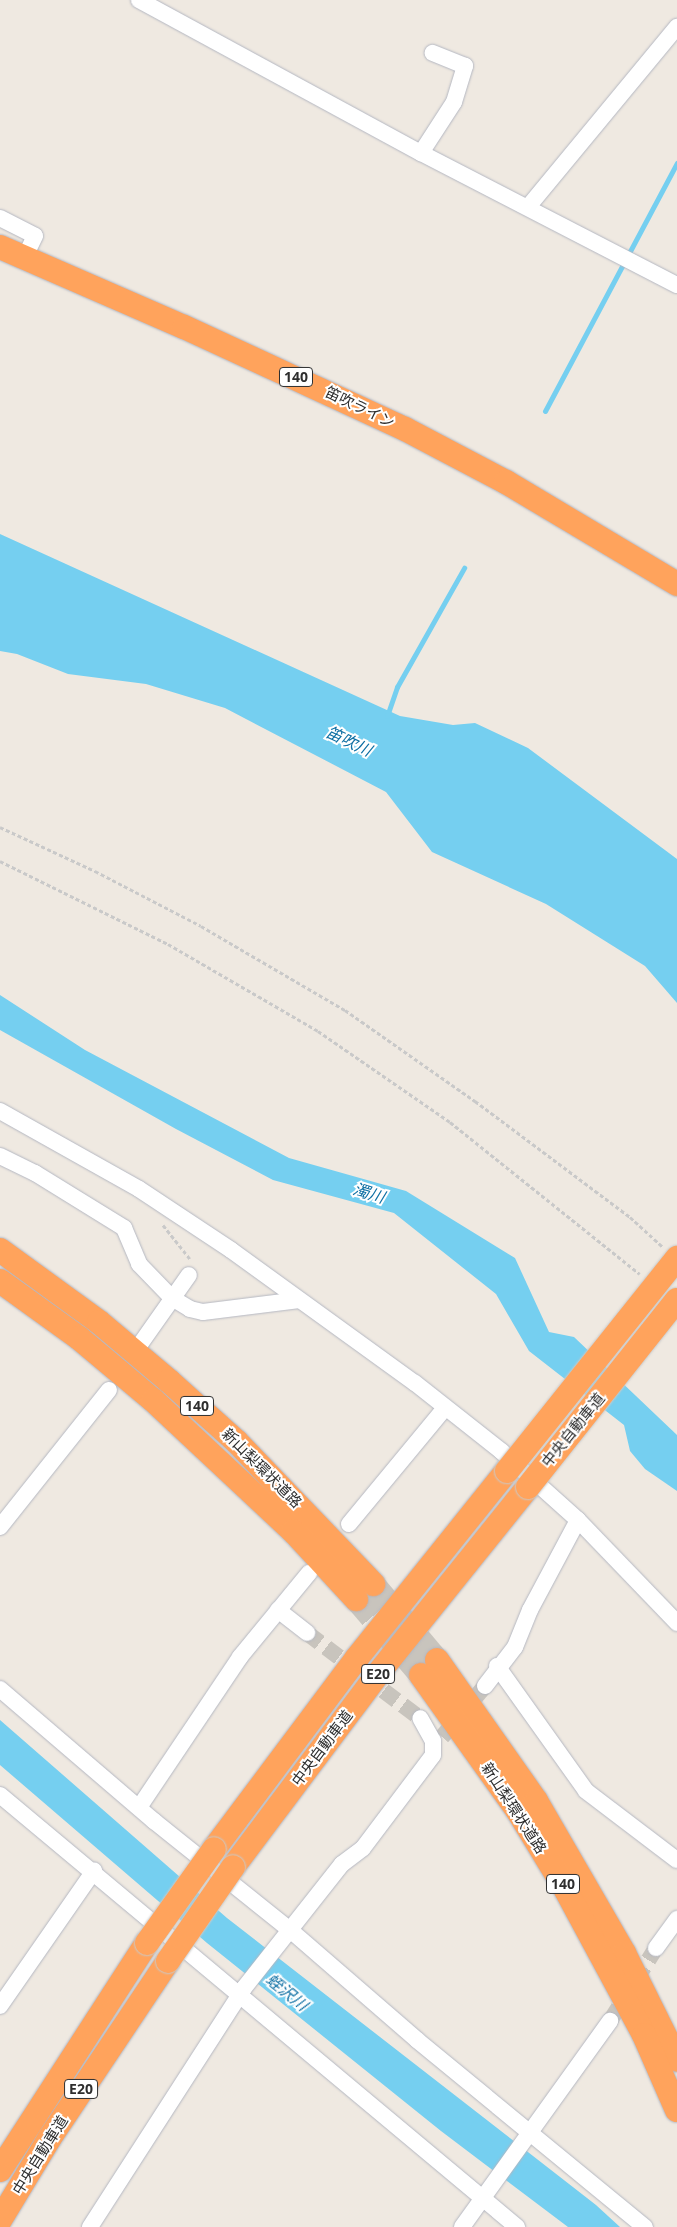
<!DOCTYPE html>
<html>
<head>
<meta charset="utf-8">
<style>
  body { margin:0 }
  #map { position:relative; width:677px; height:2227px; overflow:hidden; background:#efe9e1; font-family:"Open Sans","Noto Sans JP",sans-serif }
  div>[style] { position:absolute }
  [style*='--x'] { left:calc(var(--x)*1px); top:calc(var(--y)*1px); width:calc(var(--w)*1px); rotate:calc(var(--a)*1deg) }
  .water>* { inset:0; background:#75cff0 }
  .stream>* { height:5px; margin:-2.5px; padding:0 2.5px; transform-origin:2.5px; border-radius:2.5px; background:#75cff0 }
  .minor-tunnel>* { height:16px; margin-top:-8px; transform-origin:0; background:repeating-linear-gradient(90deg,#c8c4bd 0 16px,transparent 0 24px) }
  .highway-tunnel>* { height:24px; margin-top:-12px; transform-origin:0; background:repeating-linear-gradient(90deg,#c8c4bd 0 24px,transparent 0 36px) }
  .path>* { height:3px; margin-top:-1.5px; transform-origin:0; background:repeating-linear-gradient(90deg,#c9c9c9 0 4px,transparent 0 6.5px) }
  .roads { filter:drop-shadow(0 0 1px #b4b7c1) drop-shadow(0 0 1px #b4b7c1) }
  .minor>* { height:16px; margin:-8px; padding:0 8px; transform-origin:8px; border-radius:8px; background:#fff }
  .highway>* { height:24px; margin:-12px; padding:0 12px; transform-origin:12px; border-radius:12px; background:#ffa35c }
  .bridges { filter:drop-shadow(0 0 1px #c9c9c9) drop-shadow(0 0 1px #c9c9c9) }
  .highway-bridge>* { height:24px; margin:-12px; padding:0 12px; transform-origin:12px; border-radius:12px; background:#ffa35c }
  span { translate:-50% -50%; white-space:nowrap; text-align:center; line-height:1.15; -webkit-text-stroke:4px #fff; paint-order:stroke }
  .shield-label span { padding:1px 4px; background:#fff; border:1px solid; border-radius:4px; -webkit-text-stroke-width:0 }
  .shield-label { font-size:14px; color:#2e2e2e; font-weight:700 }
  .street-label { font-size:15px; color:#2e2e2e }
  .water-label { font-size:16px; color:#0d6fa3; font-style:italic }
</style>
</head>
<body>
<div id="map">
  <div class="water">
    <div style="clip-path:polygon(0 534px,400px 716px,453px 725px,475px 723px,528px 748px,677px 859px,677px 1003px,645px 966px,546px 904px,432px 852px,386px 792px,225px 708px,146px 684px,68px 674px,17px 654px,0 651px)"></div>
    <div style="clip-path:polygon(0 995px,85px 1050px,289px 1158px,406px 1191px,515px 1258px,549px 1332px,574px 1337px,677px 1435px,677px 1491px,645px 1469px,630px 1451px,624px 1425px,529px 1351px,496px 1294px,394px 1213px,273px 1180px,176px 1129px,0 1030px)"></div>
    <div style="clip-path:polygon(0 1720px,227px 1918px,596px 2205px,620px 2227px,568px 2227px,441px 2131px,207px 1943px,0 1765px)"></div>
  </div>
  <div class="stream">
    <div style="--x:545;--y:411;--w:281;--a:-62"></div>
    <div style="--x:387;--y:716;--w:31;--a:-71"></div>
    <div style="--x:397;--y:687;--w:137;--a:-60.6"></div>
  </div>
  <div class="minor-tunnel">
    <div style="--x:307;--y:1633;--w:141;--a:37"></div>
    <div style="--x:442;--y:1737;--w:67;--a:-49.9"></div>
    <div style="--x:610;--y:2021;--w:86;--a:-57.8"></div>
  </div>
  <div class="highway-tunnel">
    <div style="--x:373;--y:1584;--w:99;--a:49.9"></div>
    <div style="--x:356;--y:1599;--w:100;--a:49.5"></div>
  </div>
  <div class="path">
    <div style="--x:0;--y:827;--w:105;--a:24.9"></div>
    <div style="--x:95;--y:871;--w:119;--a:27.4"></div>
    <div style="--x:201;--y:926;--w:167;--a:30.3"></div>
    <div style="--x:345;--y:1010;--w:159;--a:35"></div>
    <div style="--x:475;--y:1101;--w:194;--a:36.8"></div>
    <div style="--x:630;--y:1217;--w:45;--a:42.3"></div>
    <div style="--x:0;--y:861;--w:187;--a:26.3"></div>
    <div style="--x:168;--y:944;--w:173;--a:30.1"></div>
    <div style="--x:318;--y:1031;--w:160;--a:34.6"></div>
    <div style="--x:450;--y:1122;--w:243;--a:38.7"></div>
    <div style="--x:163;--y:1225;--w:43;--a:51.5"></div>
  </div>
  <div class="roads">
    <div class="minor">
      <div style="--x:139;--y:0;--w:321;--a:28.5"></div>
      <div style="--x:421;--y:153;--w:288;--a:27.3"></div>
      <div style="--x:421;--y:153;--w:61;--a:-57.1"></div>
      <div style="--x:454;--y:102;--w:38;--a:-73"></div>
      <div style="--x:465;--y:66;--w:35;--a:-158"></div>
      <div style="--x:528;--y:207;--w:234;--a:-50.4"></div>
      <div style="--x:0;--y:218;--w:39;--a:27"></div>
      <div style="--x:35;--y:236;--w:25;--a:116"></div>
      <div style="--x:0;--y:1111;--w:159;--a:29.3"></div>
      <div style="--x:139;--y:1189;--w:110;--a:33.5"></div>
      <div style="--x:231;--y:1250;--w:227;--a:35.9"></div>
      <div style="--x:415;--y:1383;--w:110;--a:38.3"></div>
      <div style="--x:501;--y:1451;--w:103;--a:41.9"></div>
      <div style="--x:578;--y:1520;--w:143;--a:46.1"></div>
      <div style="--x:0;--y:1156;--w:39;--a:26"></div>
      <div style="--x:35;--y:1173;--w:105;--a:31.7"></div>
      <div style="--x:124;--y:1228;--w:39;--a:67"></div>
      <div style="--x:139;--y:1264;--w:47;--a:45.9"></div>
      <div style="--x:172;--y:1298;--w:21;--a:31"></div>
      <div style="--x:190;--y:1309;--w:13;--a:13"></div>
      <div style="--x:203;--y:1312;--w:97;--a:-7.1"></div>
      <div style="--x:141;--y:1343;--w:83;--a:-54.8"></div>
      <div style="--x:349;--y:1524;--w:151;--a:-50.4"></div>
      <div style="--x:0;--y:1527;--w:175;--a:-51.5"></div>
      <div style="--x:278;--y:1610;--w:37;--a:38"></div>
      <div style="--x:497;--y:1666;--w:153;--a:54.5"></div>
      <div style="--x:586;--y:1791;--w:114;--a:37.2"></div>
      <div style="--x:485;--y:1686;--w:49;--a:-52.4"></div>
      <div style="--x:515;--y:1647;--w:40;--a:-68"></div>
      <div style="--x:530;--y:1610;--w:102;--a:-61.9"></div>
      <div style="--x:0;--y:1689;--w:203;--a:40.6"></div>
      <div style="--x:154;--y:1821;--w:173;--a:38.7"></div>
      <div style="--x:289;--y:1929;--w:169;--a:40.9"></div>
      <div style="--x:417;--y:2040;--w:295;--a:39.4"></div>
      <div style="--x:0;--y:1795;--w:674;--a:39.88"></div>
      <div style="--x:140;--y:1806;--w:179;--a:-56.1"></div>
      <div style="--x:240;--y:1657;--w:109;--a:-50.6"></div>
      <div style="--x:656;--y:1948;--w:36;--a:-54"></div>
      <div style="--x:0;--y:2006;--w:165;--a:-55.2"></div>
      <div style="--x:90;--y:2227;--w:284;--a:-57.2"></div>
      <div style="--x:244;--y:1988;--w:158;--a:-51.7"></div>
      <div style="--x:342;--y:1864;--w:26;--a:-37"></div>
      <div style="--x:363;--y:1848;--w:116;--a:-53"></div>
      <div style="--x:433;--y:1755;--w:14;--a:-90"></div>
      <div style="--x:433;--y:1741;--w:26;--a:-119"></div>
      <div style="--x:462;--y:2227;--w:254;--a:-54.3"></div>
    </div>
    <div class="highway">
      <div style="--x:0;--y:247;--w:201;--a:23.5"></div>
      <div style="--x:184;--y:327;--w:243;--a:24.8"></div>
      <div style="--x:405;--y:429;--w:114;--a:27.7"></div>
      <div style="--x:506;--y:482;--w:199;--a:30.8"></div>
      <div style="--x:0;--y:1250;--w:122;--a:36"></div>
      <div style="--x:99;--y:1322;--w:92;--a:40.1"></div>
      <div style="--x:169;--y:1381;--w:91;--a:41.9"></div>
      <div style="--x:237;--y:1442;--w:197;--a:46.2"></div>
      <div style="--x:0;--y:1281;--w:97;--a:35.8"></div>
      <div style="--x:79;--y:1338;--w:97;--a:40"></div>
      <div style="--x:153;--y:1400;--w:192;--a:43.1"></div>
      <div style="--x:293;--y:1531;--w:93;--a:47.2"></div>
      <div style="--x:437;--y:1660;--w:172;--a:54.9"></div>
      <div style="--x:536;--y:1801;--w:176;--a:59.9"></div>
      <div style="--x:624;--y:1953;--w:119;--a:63.6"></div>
      <div style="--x:421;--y:1675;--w:167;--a:54.5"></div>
      <div style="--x:518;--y:1811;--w:92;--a:58.7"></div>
      <div style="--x:566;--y:1890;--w:165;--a:61.7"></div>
      <div style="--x:644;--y:2035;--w:82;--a:66.3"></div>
      <div style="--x:214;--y:1849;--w:239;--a:-53.2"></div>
      <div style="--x:357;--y:1658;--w:240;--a:-51.3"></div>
      <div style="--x:233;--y:1867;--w:240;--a:-53.1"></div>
      <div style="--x:377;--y:1675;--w:241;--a:-51.2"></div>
      <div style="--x:0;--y:2170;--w:270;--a:-57.1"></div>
      <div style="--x:0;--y:2220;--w:95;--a:-58.8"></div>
      <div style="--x:49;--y:2139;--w:214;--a:-56.2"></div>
    </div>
  </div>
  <div class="bridges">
    <div class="highway-bridge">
      <div style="--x:507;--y:1471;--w:273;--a:-51.4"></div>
      <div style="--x:528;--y:1487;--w:239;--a:-51.5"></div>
      <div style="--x:147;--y:1943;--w:115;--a:-54.5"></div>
      <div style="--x:168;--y:1961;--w:114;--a:-55.3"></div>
    </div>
  </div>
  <div class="shield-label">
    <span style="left:296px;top:377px">140</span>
    <span style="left:197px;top:1406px">140</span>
    <span style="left:378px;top:1674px">E20</span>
    <span style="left:563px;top:1884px">140</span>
    <span style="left:81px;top:2089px">E20</span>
  </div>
  <div class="street-label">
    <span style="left:360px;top:407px;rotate:26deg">笛吹ライン</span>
    <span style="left:573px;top:1430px;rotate:-51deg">中央自動車道</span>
    <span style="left:262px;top:1468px;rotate:45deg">新山梨環状道路</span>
    <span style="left:322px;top:1748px;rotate:-53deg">中央自動車道</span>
    <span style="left:514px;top:1808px;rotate:57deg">新山梨環状道路</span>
    <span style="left:40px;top:2155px;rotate:-58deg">中央自動車道</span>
  </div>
  <div class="water-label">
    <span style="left:349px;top:741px;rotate:25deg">笛吹川</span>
    <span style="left:369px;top:1193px;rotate:17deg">濁川</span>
    <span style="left:287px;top:1992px;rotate:39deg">蛭沢川</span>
  </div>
</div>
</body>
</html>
